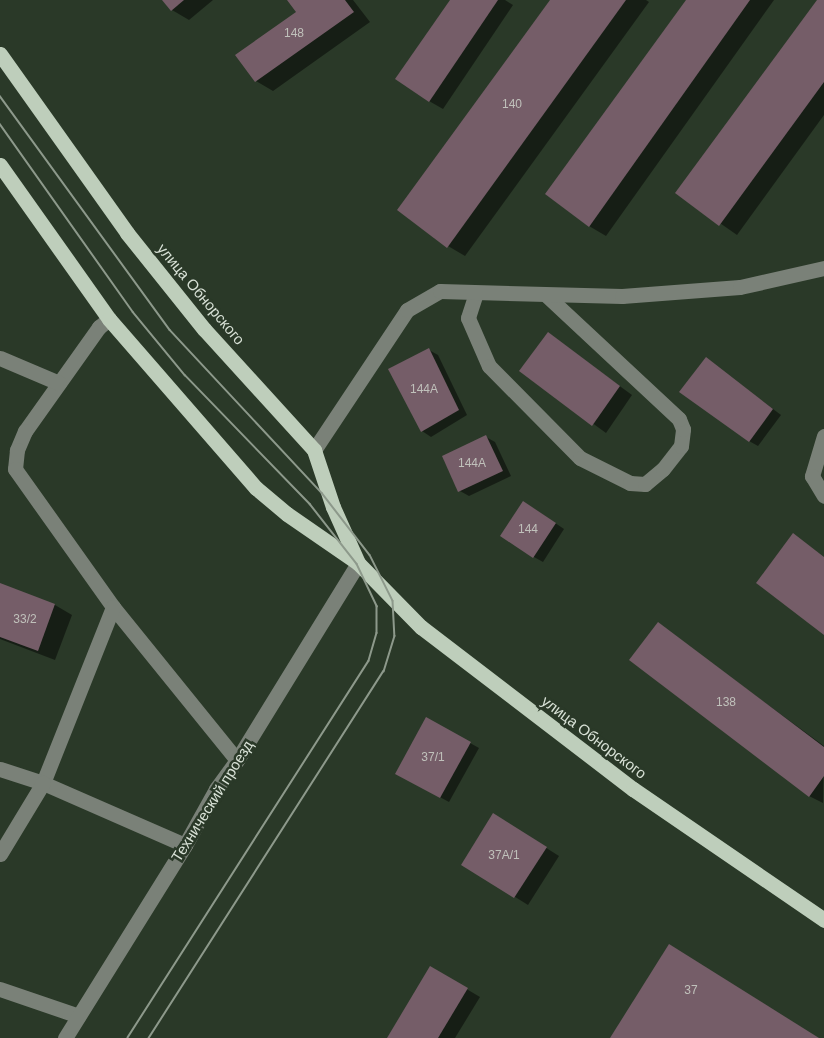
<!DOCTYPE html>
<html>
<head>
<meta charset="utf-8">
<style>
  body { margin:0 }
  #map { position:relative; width:824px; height:1038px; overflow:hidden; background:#2a3928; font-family:Helvetica,sans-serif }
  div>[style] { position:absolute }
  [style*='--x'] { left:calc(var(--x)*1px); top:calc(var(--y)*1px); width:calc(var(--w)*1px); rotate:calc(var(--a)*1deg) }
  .shadow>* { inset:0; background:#0007 }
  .building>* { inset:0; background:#755d68 }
  .minor>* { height:15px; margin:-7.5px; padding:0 7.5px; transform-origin:7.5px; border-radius:7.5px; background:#7a8178 }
  .major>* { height:15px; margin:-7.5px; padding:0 7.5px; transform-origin:7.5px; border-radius:7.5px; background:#becebb }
  .tram>* { height:1.5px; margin:-0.75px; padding:0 0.75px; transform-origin:0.75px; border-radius:0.75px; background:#8d998b }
  span { translate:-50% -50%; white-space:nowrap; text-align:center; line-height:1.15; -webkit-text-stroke:5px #2a3928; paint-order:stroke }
  .number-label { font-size:12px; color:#c0c1bb }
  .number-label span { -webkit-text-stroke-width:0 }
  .street-label { font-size:15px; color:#d9e2d7 }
</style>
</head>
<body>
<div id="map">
  <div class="shadow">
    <div style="clip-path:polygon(164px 0,213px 0,189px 20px,172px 10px)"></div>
    <div style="clip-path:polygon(289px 0,353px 0,370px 22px,273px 91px,256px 81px,298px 12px)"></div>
    <div style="clip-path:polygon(452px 0,505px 0,513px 5px,443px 109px,429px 101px)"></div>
    <div style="clip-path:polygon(552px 0,646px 0,649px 2px,465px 256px,448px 246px)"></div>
    <div style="clip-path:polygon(688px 0,774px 0,606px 236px,589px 226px)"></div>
    <div style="clip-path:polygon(819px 0,824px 0,824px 115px,737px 235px,677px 193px)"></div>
    <div style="clip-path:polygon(548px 334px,632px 395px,606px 433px,521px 371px)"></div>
    <div style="clip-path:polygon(429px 350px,438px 355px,467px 415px,431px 437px,422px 431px,390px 370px)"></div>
    <div style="clip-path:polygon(706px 359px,781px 415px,758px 446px,749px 441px)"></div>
    <div style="clip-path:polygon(486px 437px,495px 442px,511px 476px,469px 496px,460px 491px)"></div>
    <div style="clip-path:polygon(533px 508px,564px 529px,543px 562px,534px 557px)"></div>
    <div style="clip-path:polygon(0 585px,55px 605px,72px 615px,55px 660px,0 639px)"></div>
    <div style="clip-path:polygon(658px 624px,824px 746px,823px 803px,809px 796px)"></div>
    <div style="clip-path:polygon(427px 719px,479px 748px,449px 802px,397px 774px)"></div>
    <div style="clip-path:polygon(507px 823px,559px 856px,528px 905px,463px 864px)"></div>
    <div style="clip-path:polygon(431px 968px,480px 997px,455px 1038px,389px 1038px)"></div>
  </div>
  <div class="building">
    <div style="clip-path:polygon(162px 0,184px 0,171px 11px)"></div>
    <div style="clip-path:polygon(287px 0,345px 0,354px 12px,255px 82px,235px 55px,296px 12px)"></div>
    <div style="clip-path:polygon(450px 0,498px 0,429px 102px,395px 79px)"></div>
    <div style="clip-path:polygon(550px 0,626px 0,447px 248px,397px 210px)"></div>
    <div style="clip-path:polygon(686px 0,750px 0,589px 227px,545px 194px)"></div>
    <div style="clip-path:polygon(817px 0,824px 0,824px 82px,719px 226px,675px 193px)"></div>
    <div style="clip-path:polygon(548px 332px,620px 386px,592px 426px,519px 371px)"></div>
    <div style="clip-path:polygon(429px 348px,459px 410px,421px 432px,388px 369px)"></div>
    <div style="clip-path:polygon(706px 357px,773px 409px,749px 442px,679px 392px)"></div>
    <div style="clip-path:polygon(486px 435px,503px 471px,458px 492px,442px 456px)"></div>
    <div style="clip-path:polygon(523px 501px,556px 523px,533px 558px,500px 536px)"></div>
    <div style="clip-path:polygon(793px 533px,824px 557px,824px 635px,756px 583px)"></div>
    <div style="clip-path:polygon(0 583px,55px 604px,38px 651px,0 637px)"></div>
    <div style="clip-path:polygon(658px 622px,824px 747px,824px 776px,809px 797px,629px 660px)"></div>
    <div style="clip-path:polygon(426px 717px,471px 742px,440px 798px,395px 774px)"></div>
    <div style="clip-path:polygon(493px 813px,547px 847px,514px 898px,461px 865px)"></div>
    <div style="clip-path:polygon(669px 944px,819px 1038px,610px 1038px)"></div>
    <div style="clip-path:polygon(430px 966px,468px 988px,438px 1038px,387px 1038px)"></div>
  </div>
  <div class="minor">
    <div style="--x:476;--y:293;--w:26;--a:108"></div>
    <div style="--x:468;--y:318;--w:52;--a:66.4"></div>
    <div style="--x:489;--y:366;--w:129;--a:45.3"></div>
    <div style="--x:580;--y:458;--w:56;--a:26.6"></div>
    <div style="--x:630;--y:483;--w:15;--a:4"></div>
    <div style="--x:645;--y:484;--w:23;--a:-40"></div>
    <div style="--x:663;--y:469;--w:29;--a:-52"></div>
    <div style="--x:681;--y:446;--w:17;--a:-83"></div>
    <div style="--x:683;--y:429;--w:11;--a:-112"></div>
    <div style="--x:679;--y:419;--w:182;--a:-137"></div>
    <div style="--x:109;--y:319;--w:13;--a:141"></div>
    <div style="--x:99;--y:327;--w:128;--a:125.4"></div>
    <div style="--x:25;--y:431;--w:21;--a:113"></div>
    <div style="--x:17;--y:450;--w:19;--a:96"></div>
    <div style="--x:15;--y:469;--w:169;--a:54.6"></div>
    <div style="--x:113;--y:607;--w:197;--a:51"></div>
    <div style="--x:0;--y:358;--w:64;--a:23"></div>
    <div style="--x:824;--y:436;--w:42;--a:106.7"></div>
    <div style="--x:812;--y:476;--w:23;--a:59"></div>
    <div style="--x:314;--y:450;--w:168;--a:-56.4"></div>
    <div style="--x:407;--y:310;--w:38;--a:-30"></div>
    <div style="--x:440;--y:291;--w:182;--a:1.6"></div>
    <div style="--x:622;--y:296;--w:118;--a:-4.4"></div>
    <div style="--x:740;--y:287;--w:86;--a:-12.7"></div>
    <div style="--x:113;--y:607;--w:189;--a:111.7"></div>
    <div style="--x:43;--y:783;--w:155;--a:23.6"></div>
    <div style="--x:0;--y:769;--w:45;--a:18"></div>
    <div style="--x:43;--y:783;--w:83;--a:121.2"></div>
    <div style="--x:0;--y:989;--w:83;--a:18.9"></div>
    <div style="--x:65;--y:1038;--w:227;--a:-58.1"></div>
    <div style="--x:185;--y:845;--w:64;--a:-61"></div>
    <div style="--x:216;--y:789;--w:36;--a:-54"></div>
    <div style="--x:237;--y:760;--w:231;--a:-58.4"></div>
  </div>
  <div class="major">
    <div style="--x:0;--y:54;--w:219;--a:54.6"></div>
    <div style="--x:127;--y:233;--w:123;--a:51.3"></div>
    <div style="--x:204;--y:329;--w:164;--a:47.7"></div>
    <div style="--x:314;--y:450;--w:60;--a:71.6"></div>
    <div style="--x:333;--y:507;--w:61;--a:65.9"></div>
    <div style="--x:0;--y:165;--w:189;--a:54.7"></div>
    <div style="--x:109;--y:319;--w:224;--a:49"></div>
    <div style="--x:256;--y:488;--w:40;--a:40"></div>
    <div style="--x:287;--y:514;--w:86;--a:34.6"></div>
    <div style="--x:358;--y:563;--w:90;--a:45.5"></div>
    <div style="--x:421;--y:627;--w:267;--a:37.4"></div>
    <div style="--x:633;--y:789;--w:232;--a:34.4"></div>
  </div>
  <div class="tram">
    <div style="--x:0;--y:96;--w:289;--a:54"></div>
    <div style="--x:170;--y:330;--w:223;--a:47"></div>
    <div style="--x:322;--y:493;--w:78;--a:52.3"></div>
    <div style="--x:370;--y:555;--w:51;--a:63.4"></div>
    <div style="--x:393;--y:601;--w:35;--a:87"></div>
    <div style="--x:395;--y:636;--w:37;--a:107"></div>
    <div style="--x:384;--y:671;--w:436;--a:122.6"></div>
    <div style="--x:0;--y:124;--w:230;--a:54.7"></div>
    <div style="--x:133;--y:312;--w:82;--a:50.5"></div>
    <div style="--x:185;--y:375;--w:180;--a:45.9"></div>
    <div style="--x:310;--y:504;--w:76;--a:51.9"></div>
    <div style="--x:357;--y:564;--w:47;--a:64.5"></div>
    <div style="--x:377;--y:606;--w:27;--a:90"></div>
    <div style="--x:377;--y:633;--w:29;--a:106"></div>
    <div style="--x:369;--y:661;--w:447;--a:122.6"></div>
  </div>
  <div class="number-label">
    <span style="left:294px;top:34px">148</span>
    <span style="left:512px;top:105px">140</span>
    <span style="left:424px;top:390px">144А</span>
    <span style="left:472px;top:464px">144А</span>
    <span style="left:528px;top:530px">144</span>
    <span style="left:25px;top:620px">33/2</span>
    <span style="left:726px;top:703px">138</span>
    <span style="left:433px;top:758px">37/1</span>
    <span style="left:504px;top:856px">37А/1</span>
    <span style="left:691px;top:991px">37</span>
  </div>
  <div class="street-label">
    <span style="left:201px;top:294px;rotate:50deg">улица Обнорского</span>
    <span style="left:594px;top:737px;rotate:37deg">улица Обнорского</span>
    <span style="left:212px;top:801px;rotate:-58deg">Технический проезд</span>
  </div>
</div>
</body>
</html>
